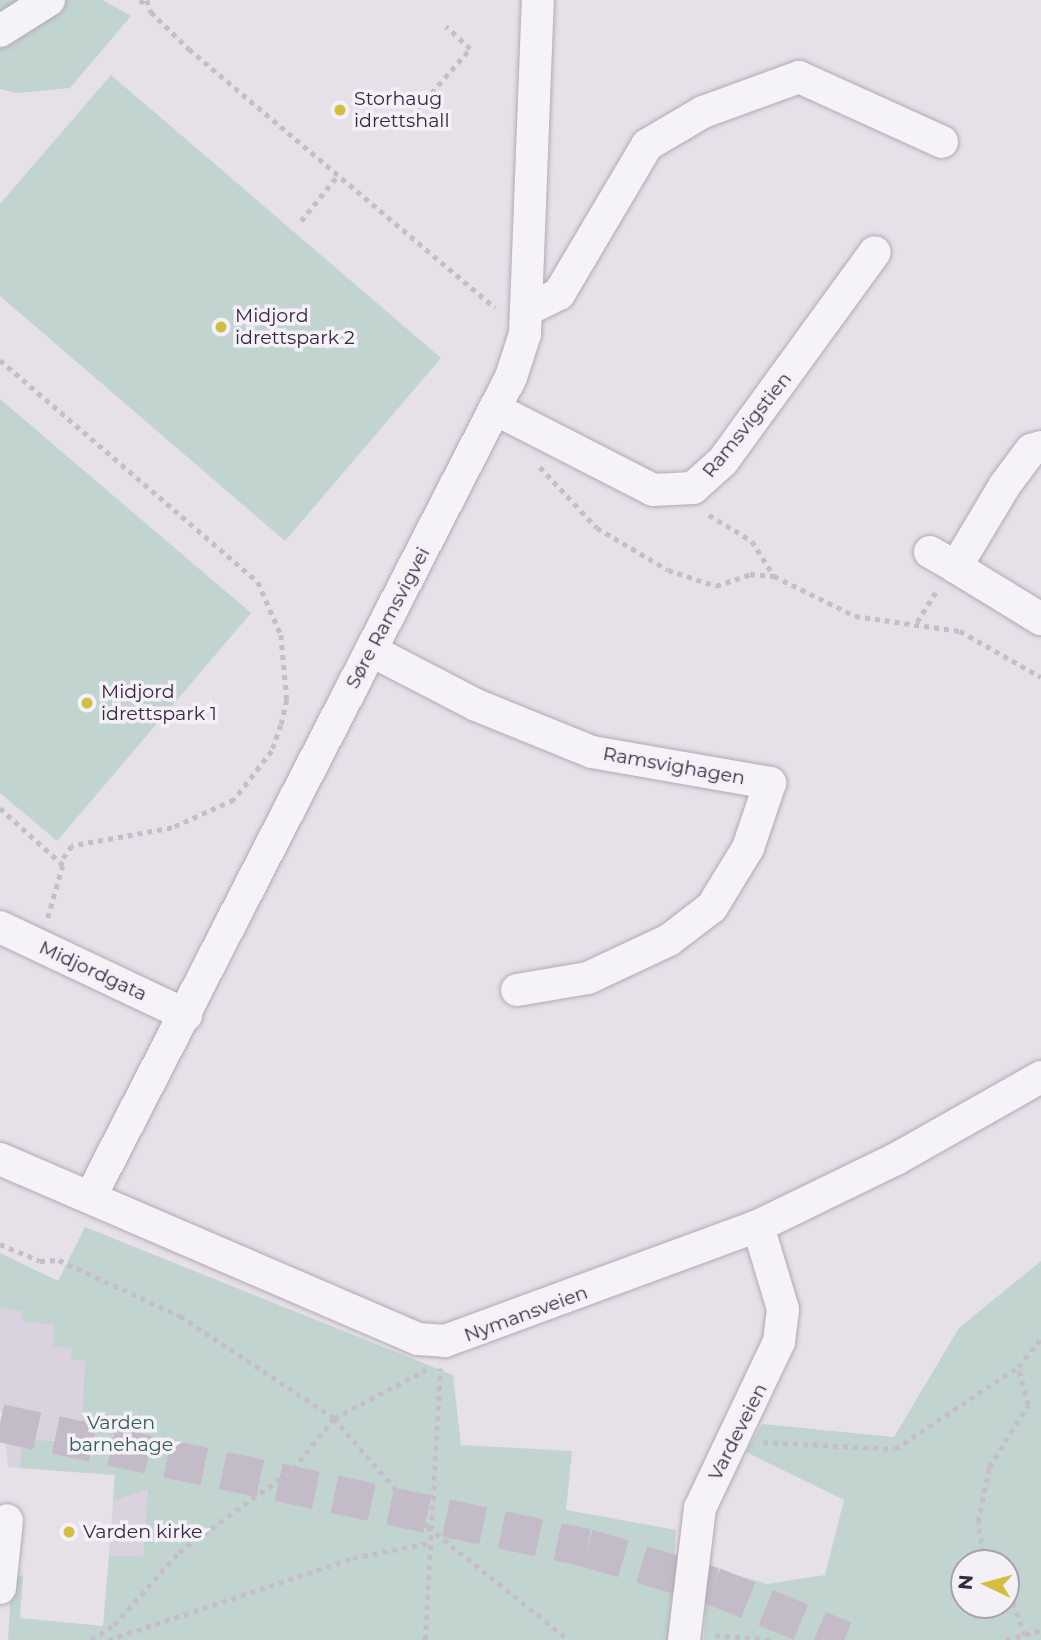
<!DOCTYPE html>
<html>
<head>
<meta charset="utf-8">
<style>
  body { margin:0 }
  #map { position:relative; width:1041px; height:1640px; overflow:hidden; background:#e6e0e9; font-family:Montserrat,sans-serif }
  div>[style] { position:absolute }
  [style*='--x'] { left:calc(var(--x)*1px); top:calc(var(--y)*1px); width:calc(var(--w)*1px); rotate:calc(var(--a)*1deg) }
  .built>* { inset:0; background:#dad2de }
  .green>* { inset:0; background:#c1d4cf }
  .major-tunnel>* { height:38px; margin-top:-19px; transform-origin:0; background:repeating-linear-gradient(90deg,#c3bbc7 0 38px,transparent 0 57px) }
  .path>* { height:4.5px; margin-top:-2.25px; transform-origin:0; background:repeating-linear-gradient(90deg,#c5bec8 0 5px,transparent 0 10px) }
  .roads { filter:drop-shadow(0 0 2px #b2a9b7) drop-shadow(0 0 2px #b2a9b7) }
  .minor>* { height:32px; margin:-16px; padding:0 16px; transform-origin:16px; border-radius:16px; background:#f6f3f8 }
  .dots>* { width:19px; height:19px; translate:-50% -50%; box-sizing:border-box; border:4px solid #f4f0f7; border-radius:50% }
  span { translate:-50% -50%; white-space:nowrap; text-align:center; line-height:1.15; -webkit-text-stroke:7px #f4f0f7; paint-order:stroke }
  .poi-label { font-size:19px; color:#392841 }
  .left { translate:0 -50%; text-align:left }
  .street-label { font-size:19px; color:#392841 }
  .park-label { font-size:19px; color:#355e56 }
  .north { position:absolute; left:950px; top:1549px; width:70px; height:70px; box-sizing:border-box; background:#f4f0f7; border:2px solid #a9a0ae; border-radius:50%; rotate:275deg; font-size:19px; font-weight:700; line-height:28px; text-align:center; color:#392841 }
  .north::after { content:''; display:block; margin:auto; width:24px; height:32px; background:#d2bf41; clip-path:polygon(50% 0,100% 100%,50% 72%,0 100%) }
</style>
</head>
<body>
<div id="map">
  <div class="built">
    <div style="clip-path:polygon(0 1279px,164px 1347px,143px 1558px,109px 1555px,115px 1475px,8px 1467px,4px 1422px,12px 1413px,0 1412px)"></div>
  </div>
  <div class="green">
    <div style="clip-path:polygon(0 0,102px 0,131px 16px,70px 88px,17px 93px,0 89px)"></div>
    <div style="clip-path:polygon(111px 75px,441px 358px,285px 541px,0 296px,0 204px)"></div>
    <div style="clip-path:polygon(0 399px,251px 613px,57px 841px,0 793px)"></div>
    <div style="clip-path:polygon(85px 1227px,453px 1375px,461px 1445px,572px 1451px,566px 1510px,676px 1530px,669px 1640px,8px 1640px,12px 1575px,23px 1576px,20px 1618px,103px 1626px,109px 1555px,143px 1557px,148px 1489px,113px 1501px,115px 1475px,20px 1468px,22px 1439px,63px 1442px,66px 1427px,82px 1425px,85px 1361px,71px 1359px,72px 1349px,53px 1346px,54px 1325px,22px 1321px,22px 1311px,0 1308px,0 1253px,58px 1281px)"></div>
    <div style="clip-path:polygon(evenodd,1041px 1261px,1041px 1640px,704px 1640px,707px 1566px,767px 1584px,825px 1575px,844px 1500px,746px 1452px,762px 1424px,894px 1437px,959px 1328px,1041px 1261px,964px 1563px,1006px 1563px,1006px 1605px,964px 1605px,964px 1563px)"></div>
  </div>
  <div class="major-tunnel">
    <div style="--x:0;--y:1423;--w:600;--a:12.02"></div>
    <div style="--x:587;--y:1548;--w:132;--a:16.8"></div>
    <div style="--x:713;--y:1586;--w:142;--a:22.4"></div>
  </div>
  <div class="path">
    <div style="--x:140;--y:0;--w:8;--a:40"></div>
    <div style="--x:147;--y:0;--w:13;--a:72"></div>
    <div style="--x:151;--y:12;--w:53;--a:44.2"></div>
    <div style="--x:189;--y:49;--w:401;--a:40.2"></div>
    <div style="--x:418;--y:108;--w:79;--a:-48.6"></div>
    <div style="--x:470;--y:49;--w:33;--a:-137"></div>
    <div style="--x:301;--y:221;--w:59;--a:-51.2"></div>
    <div style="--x:0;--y:360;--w:340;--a:40.7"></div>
    <div style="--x:258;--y:582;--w:58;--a:66.5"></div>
    <div style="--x:281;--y:635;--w:65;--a:84.7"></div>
    <div style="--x:287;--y:700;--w:26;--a:103"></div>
    <div style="--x:281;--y:725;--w:28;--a:109"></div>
    <div style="--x:272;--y:751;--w:62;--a:127.8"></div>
    <div style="--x:234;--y:800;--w:68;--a:155.7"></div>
    <div style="--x:172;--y:828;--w:102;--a:169.8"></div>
    <div style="--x:72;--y:846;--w:19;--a:125"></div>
    <div style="--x:540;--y:467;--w:83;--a:46.9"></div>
    <div style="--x:597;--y:528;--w:82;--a:30.6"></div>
    <div style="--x:668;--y:570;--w:51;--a:18.4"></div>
    <div style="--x:716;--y:586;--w:36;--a:-19"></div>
    <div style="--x:750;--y:574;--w:24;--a:5"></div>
    <div style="--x:774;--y:576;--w:90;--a:26.3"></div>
    <div style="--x:855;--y:616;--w:106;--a:8.1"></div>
    <div style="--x:960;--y:631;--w:93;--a:29.6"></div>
    <div style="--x:709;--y:515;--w:50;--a:31.2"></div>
    <div style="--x:752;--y:541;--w:41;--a:57.8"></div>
    <div style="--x:917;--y:622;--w:38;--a:-58"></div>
    <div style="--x:0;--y:808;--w:85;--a:42.1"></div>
    <div style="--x:63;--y:865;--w:55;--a:105.8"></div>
    <div style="--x:0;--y:1244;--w:43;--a:23"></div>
    <div style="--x:40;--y:1261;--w:19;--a:-3"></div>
    <div style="--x:59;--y:1260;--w:133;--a:24.8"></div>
    <div style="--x:180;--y:1316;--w:185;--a:33.5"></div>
    <div style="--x:334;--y:1418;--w:144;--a:49.2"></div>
    <div style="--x:428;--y:1527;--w:181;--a:38.7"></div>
    <div style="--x:763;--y:1442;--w:132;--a:3"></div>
    <div style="--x:895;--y:1449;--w:148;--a:-33.7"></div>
    <div style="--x:1018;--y:1367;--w:36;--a:-51"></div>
    <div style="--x:984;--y:1563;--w:41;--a:-98.3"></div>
    <div style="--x:978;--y:1522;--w:56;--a:-78.7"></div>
    <div style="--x:989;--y:1467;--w:73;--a:-57.8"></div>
    <div style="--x:1028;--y:1405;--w:39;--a:-105"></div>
    <div style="--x:1006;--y:1584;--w:60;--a:69.4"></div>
    <div style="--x:715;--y:1635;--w:56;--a:5.1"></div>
    <div style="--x:91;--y:1640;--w:27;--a:-33"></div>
    <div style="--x:114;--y:1625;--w:98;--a:-48.3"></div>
    <div style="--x:179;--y:1552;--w:141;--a:-36.1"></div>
    <div style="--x:293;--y:1469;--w:65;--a:-51.2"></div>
    <div style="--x:334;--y:1418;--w:104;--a:-27.6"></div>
    <div style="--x:108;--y:1640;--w:258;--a:-18.5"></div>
    <div style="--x:353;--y:1558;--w:76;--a:-11.3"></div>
    <div style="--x:425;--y:1640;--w:272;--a:-86.8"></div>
    <div style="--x:1006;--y:1640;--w:36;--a:-16"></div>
  </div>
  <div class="roads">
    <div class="minor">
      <div style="--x:0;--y:31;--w:58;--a:-32.3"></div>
      <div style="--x:526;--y:310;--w:37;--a:-26"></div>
      <div style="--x:559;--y:294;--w:173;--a:-59.4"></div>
      <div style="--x:647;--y:145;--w:65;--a:-30.5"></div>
      <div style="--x:703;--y:112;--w:102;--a:-20"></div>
      <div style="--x:799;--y:77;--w:157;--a:24.4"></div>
      <div style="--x:497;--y:410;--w:175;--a:27.1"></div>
      <div style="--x:653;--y:490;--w:40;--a:-2.9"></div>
      <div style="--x:693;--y:488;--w:40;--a:-42"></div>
      <div style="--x:723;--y:461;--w:258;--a:-54"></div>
      <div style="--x:1041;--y:447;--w:10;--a:163"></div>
      <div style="--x:1031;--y:450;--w:44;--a:126.6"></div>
      <div style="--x:1005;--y:485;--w:96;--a:120.9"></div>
      <div style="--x:956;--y:567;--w:100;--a:31.5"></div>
      <div style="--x:930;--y:552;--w:30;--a:30"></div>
      <div style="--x:372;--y:651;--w:117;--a:27.4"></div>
      <div style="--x:476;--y:705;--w:125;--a:22.1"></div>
      <div style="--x:592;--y:752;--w:181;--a:9.9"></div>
      <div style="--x:770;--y:783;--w:69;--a:108.7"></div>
      <div style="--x:748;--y:848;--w:69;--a:121.4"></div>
      <div style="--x:712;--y:907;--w:54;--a:142.5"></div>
      <div style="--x:669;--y:940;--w:89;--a:154.9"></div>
      <div style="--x:588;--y:978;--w:72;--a:170.4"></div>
      <div style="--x:0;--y:927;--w:206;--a:25.3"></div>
      <div style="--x:0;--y:1159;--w:455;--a:23.3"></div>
      <div style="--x:418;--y:1339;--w:27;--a:4"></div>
      <div style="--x:445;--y:1341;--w:333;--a:-20.2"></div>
      <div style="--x:758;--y:1226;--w:153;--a:-25.9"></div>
      <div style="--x:896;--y:1159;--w:167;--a:-29.5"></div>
      <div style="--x:91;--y:1196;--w:920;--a:-62.85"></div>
      <div style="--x:511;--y:377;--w:45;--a:-72"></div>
      <div style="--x:525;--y:334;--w:334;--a:-87.8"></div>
      <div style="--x:0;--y:1588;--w:68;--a:-84.1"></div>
      <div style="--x:684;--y:1640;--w:133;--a:-83.1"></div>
      <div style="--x:700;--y:1508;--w:184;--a:-64.6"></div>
      <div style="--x:779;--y:1342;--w:33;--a:-83"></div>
      <div style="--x:783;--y:1309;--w:87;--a:-106.8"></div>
    </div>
  </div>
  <div class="dots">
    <div style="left:340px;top:110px;background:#d2bf41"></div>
    <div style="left:221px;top:327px;background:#d2bf41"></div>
    <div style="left:87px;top:703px;background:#d2bf41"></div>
    <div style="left:69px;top:1532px;background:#d2bf41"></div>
  </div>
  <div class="poi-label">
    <span class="left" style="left:354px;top:110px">Storhaug<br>idrettshall</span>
    <span class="left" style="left:235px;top:327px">Midjord<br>idrettspark 2</span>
    <span class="left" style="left:101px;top:703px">Midjord<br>idrettspark 1</span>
    <span class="left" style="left:83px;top:1532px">Varden kirke</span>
  </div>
  <div class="street-label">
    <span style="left:747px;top:425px;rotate:-51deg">Ramsvigstien</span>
    <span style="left:388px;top:618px;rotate:-62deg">Søre Ramsvigvei</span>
    <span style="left:674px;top:766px;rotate:10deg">Ramsvighagen</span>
    <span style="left:93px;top:971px;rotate:25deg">Midjordgata</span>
    <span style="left:526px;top:1314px;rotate:-20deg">Nymansveien</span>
    <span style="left:738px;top:1432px;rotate:-63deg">Vardeveien</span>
  </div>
  <div class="park-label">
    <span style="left:121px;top:1434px">Varden<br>barnehage</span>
  </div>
  <div class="north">N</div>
</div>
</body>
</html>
